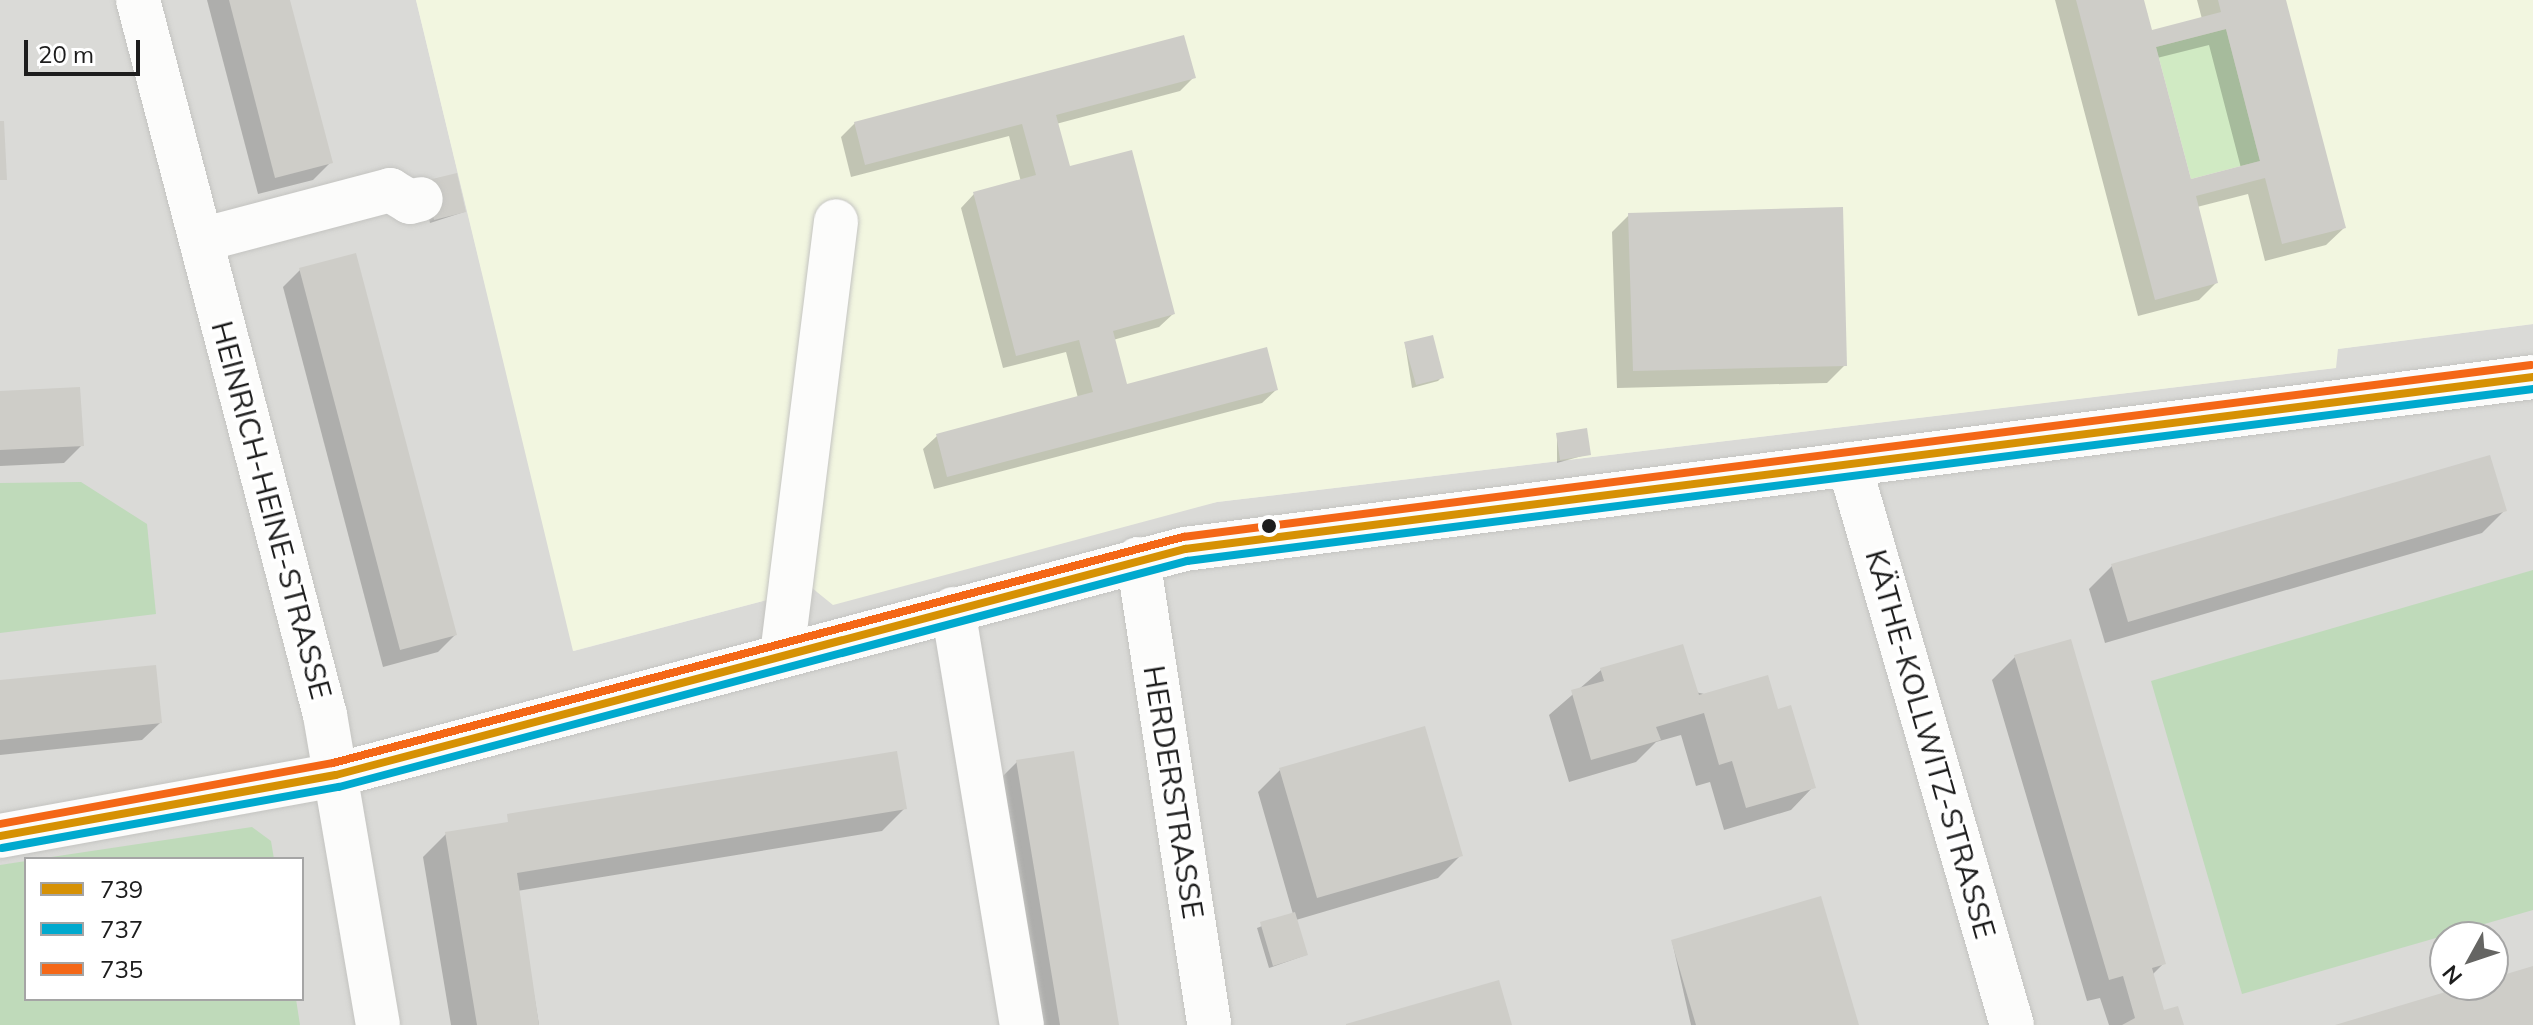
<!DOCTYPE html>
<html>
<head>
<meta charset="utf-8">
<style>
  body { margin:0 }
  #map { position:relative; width:2533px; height:1025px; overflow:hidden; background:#ebebe5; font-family:Mulish,sans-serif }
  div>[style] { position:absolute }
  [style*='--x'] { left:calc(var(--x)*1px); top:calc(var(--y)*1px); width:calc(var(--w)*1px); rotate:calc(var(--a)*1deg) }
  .residential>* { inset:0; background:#dadad7 }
  .education>* { inset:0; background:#f2f6e0 }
  .grass>* { inset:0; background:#d0eac3 }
  .forest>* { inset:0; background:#bfdaba }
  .shadow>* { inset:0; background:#0003 }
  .building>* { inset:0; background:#cecdc8 }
  .roads { filter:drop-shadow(0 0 2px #c4c4c1) drop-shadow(0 0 2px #c4c4c1) }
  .minor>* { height:44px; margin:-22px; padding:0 22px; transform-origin:22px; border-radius:22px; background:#fcfcfb }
  .bus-1>* { height:8px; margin:-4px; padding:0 4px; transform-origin:4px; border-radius:4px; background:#d69104 }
  .bus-2>* { height:8px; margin:-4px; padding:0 4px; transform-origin:4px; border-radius:4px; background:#00a9ce }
  .bus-3>* { height:8px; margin:-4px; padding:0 4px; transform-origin:4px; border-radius:4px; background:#f46717 }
  .dots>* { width:22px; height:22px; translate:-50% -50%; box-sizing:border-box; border:4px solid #fff; border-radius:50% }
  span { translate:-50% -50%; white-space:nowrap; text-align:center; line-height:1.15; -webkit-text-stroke:7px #fff; paint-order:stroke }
  .street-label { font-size:30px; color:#1d1d1d }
  .legend { position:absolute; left:24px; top:857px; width:280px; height:144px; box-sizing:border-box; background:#fff; border:2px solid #a5a5a5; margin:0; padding:10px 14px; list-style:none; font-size:24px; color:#1d1d1d }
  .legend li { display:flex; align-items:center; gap:16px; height:40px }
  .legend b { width:40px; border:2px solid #a5a5a5 }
  .north { position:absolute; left:2429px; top:921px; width:80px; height:80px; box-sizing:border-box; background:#fff; border:2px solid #a5a5a5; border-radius:50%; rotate:230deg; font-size:22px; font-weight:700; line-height:32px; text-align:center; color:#1d1d1d }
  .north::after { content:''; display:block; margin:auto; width:28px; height:36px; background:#656563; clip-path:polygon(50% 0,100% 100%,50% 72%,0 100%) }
  .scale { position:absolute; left:24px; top:40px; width:116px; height:36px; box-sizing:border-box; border:4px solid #1d1d1d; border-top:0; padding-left:10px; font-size:24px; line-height:28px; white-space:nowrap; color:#1d1d1d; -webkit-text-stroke:6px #fff; paint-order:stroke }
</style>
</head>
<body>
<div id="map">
  <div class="residential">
    <div style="clip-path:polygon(evenodd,0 0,416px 0,574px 651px,812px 588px,1217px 502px,2335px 368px,2337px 349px,2533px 324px,2533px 1025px,0 1025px,0 0,26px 859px,302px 859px,302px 999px,26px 999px,26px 859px,0 0,2445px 937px,2493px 937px,2493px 985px,2445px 985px,2445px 937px)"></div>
  </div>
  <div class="education">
    <div style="clip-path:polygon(416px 0,2533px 0,2533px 324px,2338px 349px,2336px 368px,1217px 502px,833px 605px,812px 588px,573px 651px)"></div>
  </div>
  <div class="grass">
    <div style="clip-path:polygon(2226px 29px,2260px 161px,2191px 179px,2156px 47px)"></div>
  </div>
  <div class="forest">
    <div style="clip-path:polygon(81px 482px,147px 524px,156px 614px,0 633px,0 483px)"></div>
    <div style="clip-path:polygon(2533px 570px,2533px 910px,2242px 994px,2151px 681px)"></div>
    <div style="clip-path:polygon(252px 827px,271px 841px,274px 859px,38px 859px)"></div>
    <div style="clip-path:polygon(26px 861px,26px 999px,296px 999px,300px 1025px,0 1025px,0 865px)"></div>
  </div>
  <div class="shadow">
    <div style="clip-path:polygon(207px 0,288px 0,330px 163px,313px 180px,258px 194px)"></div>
    <div style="clip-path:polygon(evenodd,2055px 0,2142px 0,2151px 32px,2202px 19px,2197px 0,2284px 0,2344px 228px,2326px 245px,2265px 261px,2248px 194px,2197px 207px,2216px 283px,2199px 300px,2138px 316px,2055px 0,2209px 45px,2241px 168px,2189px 181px,2157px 58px,2209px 45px)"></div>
    <div style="clip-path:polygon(1194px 77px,1180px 91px,1056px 124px,1068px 169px,1173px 314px,1159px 327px,1113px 340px,1125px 386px,1276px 390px,1262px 403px,934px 489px,923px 449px,937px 436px,1078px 398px,1066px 352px,1003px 368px,961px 208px,974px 194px,1021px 182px,1009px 136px,851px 177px,841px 137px,855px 123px)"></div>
    <div style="clip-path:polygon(421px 187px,464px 212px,430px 223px)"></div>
    <div style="clip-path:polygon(1629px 215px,1845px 365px,1827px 383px,1617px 388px,1612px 232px)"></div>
    <div style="clip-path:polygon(300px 270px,455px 635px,438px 652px,383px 667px,283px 287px)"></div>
    <div style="clip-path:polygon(1405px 344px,1442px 377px,1438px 381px,1412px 388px)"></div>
    <div style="clip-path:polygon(0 393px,82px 445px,64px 463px,0 466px)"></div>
    <div style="clip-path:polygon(1557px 435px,1589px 454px,1557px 463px)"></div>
    <div style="clip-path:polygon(2505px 510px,2482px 533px,2105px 643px,2089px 589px,2112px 566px)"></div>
    <div style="clip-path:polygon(2015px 657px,2164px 963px,2152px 975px,2163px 1012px,2182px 1025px,2109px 1025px,2100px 998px,2087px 1001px,1992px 680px)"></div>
    <div style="clip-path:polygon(1601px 670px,1777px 711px,1813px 787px,1791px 810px,1724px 830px,1710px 782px,1696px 786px,1681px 735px,1656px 742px,1636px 762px,1569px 782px,1549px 715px)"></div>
    <div style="clip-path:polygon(0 682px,160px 723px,142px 740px,0 755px)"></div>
    <div style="clip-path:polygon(1017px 762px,1117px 1025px,1034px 1025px,994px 785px)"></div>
    <div style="clip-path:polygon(1280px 770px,1461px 855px,1438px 878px,1296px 920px,1306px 955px,1269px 968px,1257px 928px,1293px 914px,1258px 792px)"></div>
    <div style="clip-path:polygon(905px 808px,882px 831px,517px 891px,539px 1025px,451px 1025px,423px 857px,446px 834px)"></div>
    <div style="clip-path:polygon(1672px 941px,1857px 1025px,1691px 1025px)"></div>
  </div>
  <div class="building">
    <div style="clip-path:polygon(229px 0,290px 0,333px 163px,275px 178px)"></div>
    <div style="clip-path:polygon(evenodd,2076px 0,2144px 0,2152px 30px,2221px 12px,2218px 0,2286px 0,2346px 228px,2282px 244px,2265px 178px,2196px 196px,2218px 283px,2155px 300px,2076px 0,2226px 29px,2260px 161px,2191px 179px,2156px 47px,2226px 29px)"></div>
    <div style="clip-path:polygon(1184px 35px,1196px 78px,1056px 115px,1070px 166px,1132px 150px,1175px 314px,1113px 331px,1127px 384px,1267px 347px,1278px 390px,947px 477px,936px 434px,1093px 392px,1079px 340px,1016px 356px,973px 192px,1036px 175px,1022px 124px,865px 165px,854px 122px)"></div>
    <div style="clip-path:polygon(0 121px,4px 121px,7px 180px,0 180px)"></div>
    <div style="clip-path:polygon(457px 173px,466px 212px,434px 220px,424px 181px)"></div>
    <div style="clip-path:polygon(1843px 207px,1847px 366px,1633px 371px,1628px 213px)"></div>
    <div style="clip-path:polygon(356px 253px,457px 635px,400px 650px,299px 268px)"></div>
    <div style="clip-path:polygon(1433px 335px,1444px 378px,1416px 385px,1404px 342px)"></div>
    <div style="clip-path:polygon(80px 387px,84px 446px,0 450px,0 391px)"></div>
    <div style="clip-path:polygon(1587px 428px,1591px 455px,1560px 460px,1556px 433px)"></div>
    <div style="clip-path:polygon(2490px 455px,2507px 511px,2128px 622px,2111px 564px)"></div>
    <div style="clip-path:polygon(2071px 639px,2166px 964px,2152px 968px,2164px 1010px,2178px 1006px,2184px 1025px,2122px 1025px,2135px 1018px,2123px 976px,2109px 980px,2073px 858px,2014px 655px)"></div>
    <div style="clip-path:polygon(1683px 644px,1699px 695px,1768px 675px,1778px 709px,1791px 705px,1816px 788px,1746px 808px,1732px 761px,1719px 765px,1704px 713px,1656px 727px,1661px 740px,1591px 760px,1571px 690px,1604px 681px,1600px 668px)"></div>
    <div style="clip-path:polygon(156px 665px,162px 723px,0 740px,0 680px)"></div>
    <div style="clip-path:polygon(1425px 726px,1463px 856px,1317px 898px,1279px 768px)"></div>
    <div style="clip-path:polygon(897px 751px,907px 809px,517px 873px,539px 1025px,477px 1025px,445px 832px,508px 822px,507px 814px)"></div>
    <div style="clip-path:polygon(1074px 751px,1119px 1025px,1060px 1025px,1023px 802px,1016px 760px)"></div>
    <div style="clip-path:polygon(1821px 896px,1859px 1025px,1696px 1025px,1671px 940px)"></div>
    <div style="clip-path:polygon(1295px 912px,1308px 955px,1273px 966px,1260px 922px)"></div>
    <div style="clip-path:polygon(2533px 966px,2533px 1025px,2335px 1025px,2469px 985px,2493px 985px,2493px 978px)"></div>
    <div style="clip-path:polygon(1499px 980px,1512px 1025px,1346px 1025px,1346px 1024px)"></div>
  </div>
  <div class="roads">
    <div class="minor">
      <div style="--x:138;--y:0;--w:739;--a:75.34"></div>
      <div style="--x:325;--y:715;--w:314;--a:80.3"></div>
      <div style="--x:201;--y:240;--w:196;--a:-14.8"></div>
      <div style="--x:390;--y:190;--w:23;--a:31"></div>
      <div style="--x:410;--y:202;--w:11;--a:-15"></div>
      <div style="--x:1849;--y:464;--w:584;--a:73.8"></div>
      <div style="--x:1138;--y:559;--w:471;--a:81.3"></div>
      <div style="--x:953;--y:609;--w:422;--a:80.6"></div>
      <div style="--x:782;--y:655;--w:437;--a:-82.9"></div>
      <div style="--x:0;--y:836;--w:341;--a:-10.3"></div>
      <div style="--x:336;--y:775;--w:879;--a:-14.91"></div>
      <div style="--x:1185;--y:549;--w:1359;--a:-7.27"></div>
    </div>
  </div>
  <div class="bus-1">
    <div style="--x:0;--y:836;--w:341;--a:-10.3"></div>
    <div style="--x:336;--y:775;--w:879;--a:-14.91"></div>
    <div style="--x:1185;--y:549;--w:1359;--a:-7.27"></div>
  </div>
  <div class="bus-2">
    <div style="--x:2;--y:848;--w:342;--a:-10.3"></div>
    <div style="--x:339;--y:787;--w:878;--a:-14.92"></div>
    <div style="--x:1187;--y:561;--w:1357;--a:-7.28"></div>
  </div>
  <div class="bus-3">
    <div style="--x:0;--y:824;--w:339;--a:-10.4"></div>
    <div style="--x:333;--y:763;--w:880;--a:-14.89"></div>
    <div style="--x:1183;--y:537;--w:1359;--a:-7.27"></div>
  </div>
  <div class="dots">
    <div style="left:1269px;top:526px;background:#1d1d1d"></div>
  </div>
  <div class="street-label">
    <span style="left:272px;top:510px;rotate:75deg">HEINRICH-HEINE-STRASSE</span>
    <span style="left:1931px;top:744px;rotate:74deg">KÄTHE-KOLLWITZ-STRASSE</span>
    <span style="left:1174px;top:792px;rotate:81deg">HERDERSTRASSE</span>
  </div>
  <ul class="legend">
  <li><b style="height:10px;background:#d69104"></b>739</li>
  <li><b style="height:10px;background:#00a9ce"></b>737</li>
  <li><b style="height:10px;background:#f46717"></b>735</li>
  </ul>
  <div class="north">N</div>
  <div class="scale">20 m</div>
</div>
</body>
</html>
